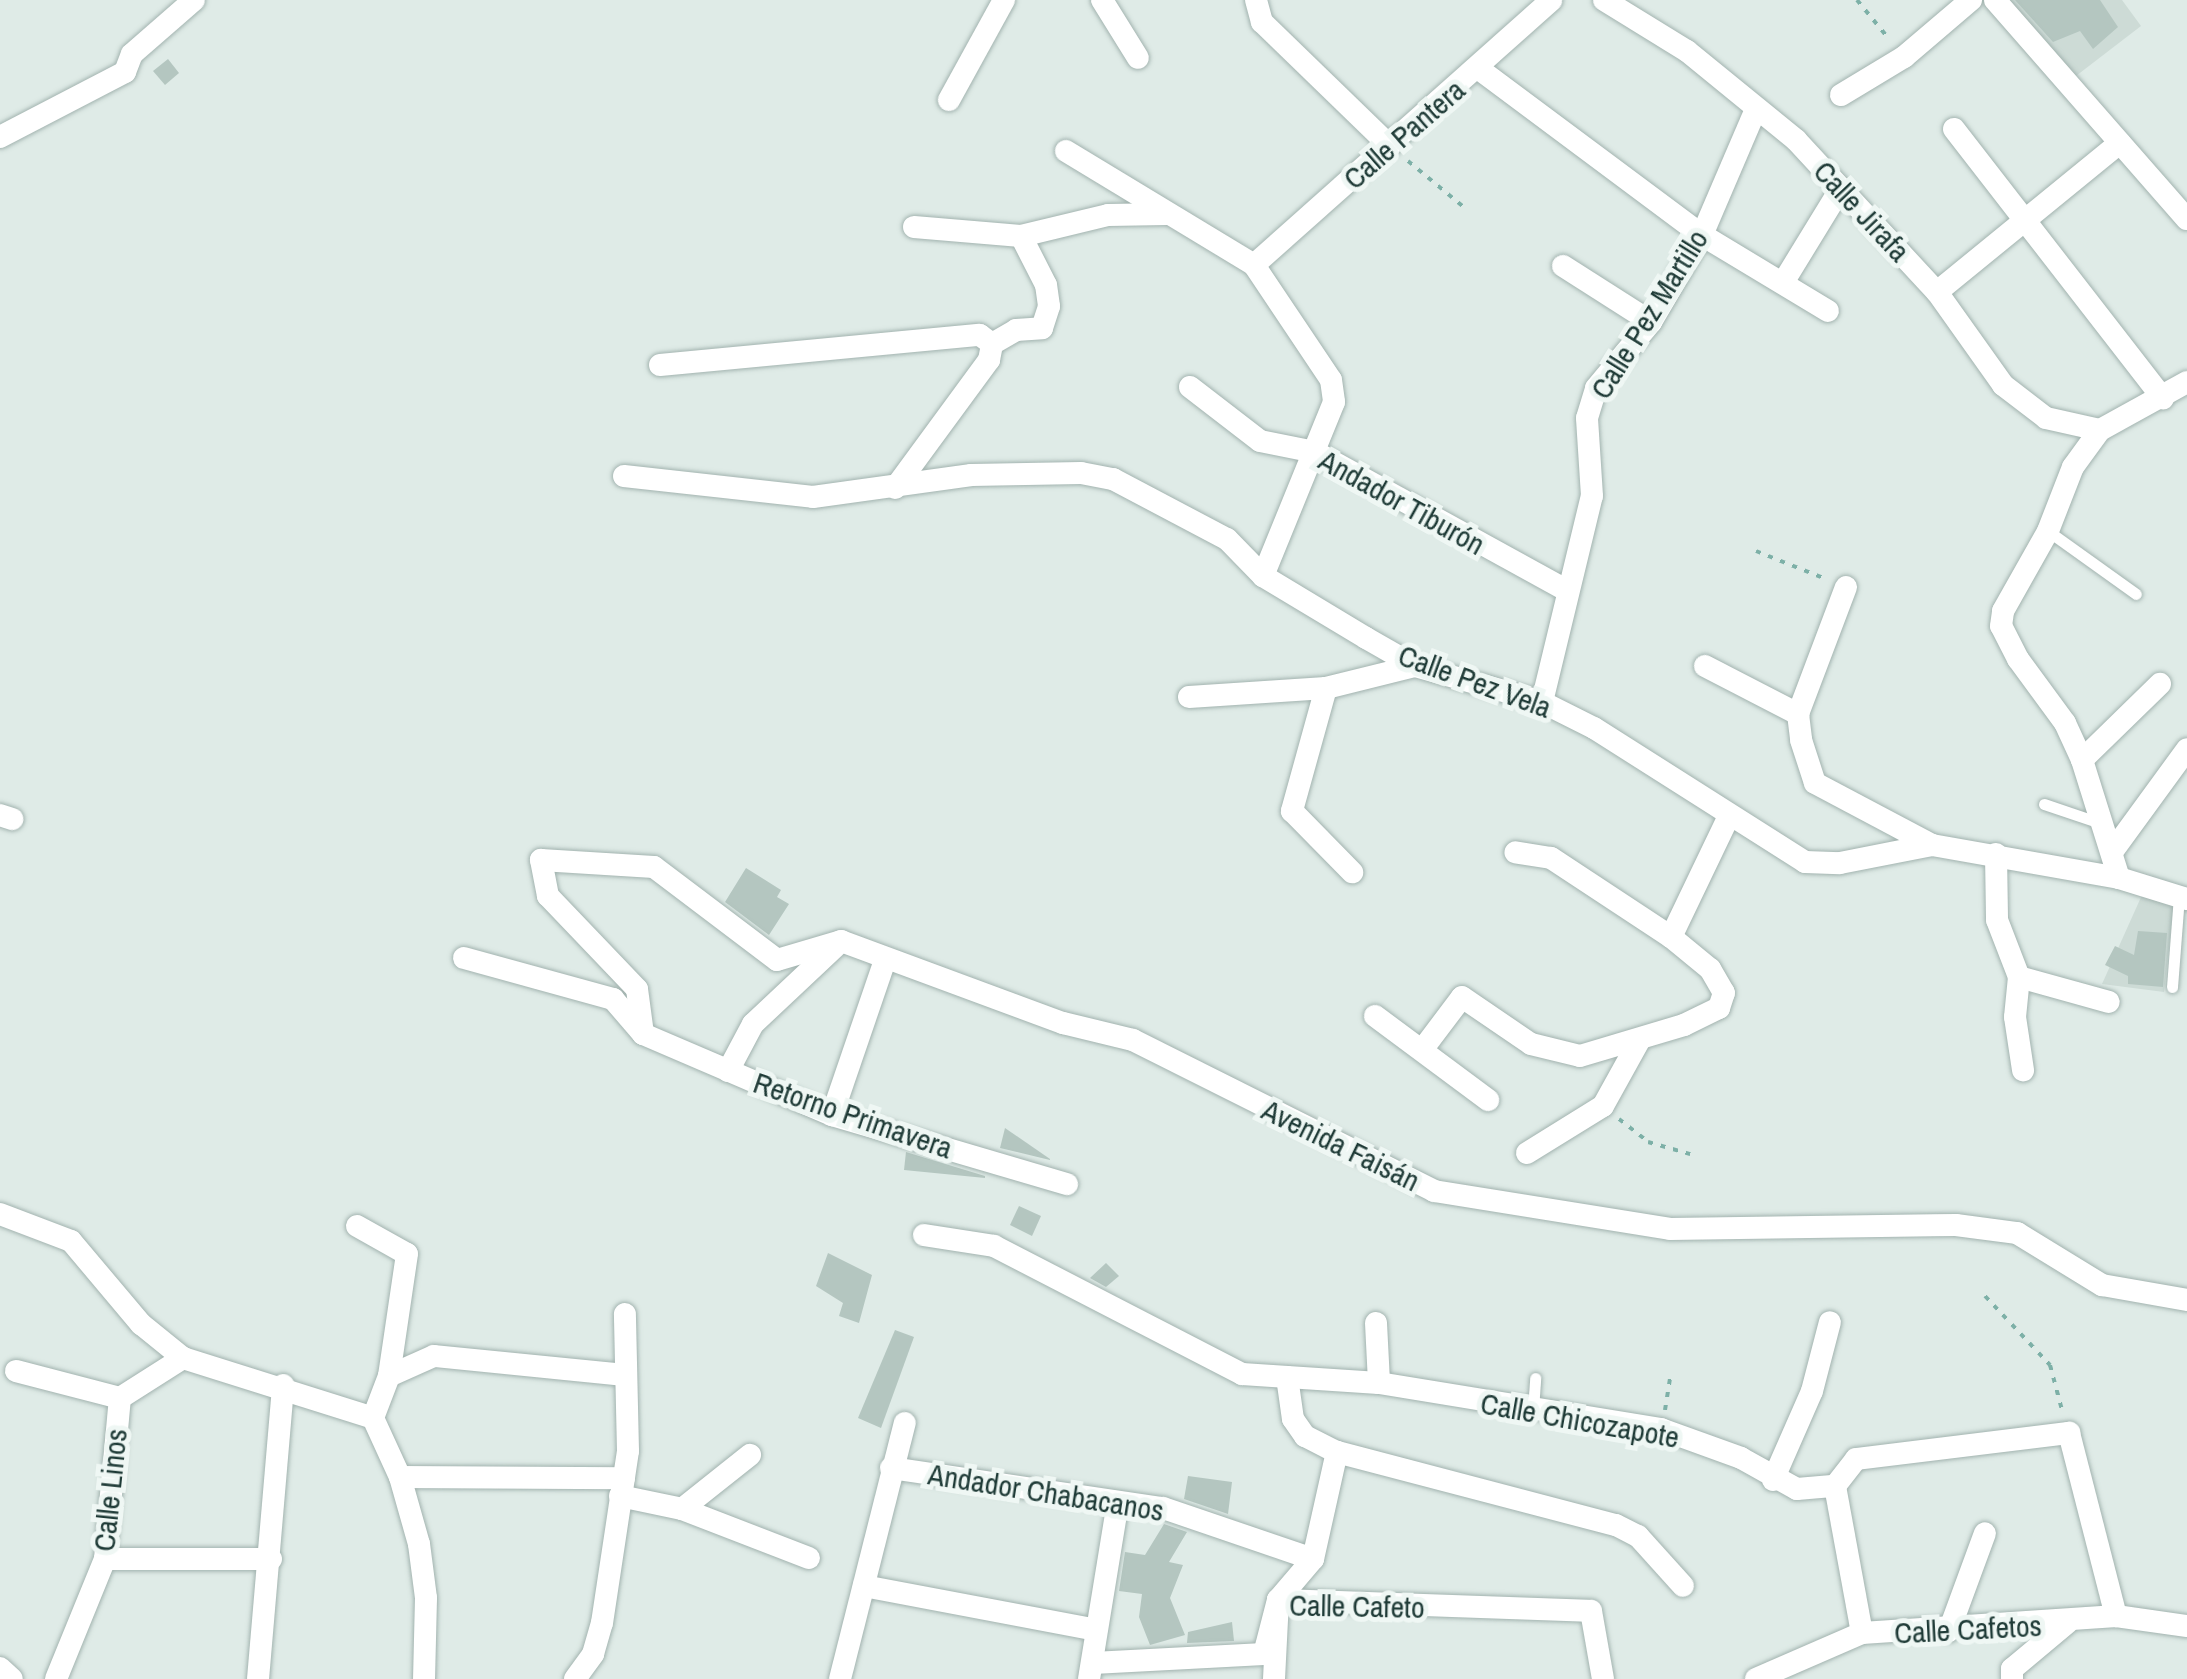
<!DOCTYPE html>
<html>
<head>
<meta charset="utf-8">
<style>
  body { margin:0 }
  #map { position:relative; width:2187px; height:1679px; overflow:hidden; background:#dfebe7; font-family:"Archivo Narrow",sans-serif }
  div>[style] { position:absolute }
  [style*='--x'] { left:calc(var(--x)*1px); top:calc(var(--y)*1px); width:calc(var(--w)*1px); rotate:calc(var(--a)*1deg) }
  .built>* { inset:0; background:#cddbd6 }
  .building>* { inset:0; background:#b4c6c0 }
  .path>* { height:4px; margin-top:-2px; transform-origin:0; background:repeating-linear-gradient(90deg,#7db0a7 0 5px,transparent 0 13px) }
  .roads { filter:drop-shadow(0 0 2px #a2b3af) drop-shadow(0 0 2px #a2b3af) }
  .service>* { height:11px; margin:-5.5px; padding:0 5.5px; transform-origin:5.5px; border-radius:5.5px; background:#fff }
  .minor>* { height:22px; margin:-11px; padding:0 11px; transform-origin:11px; border-radius:11px; background:#fff }
  span { translate:-50% -50%; white-space:nowrap; text-align:center; line-height:1.15; -webkit-text-stroke:10px #eff7f4; paint-order:stroke }
  .street-label { font-size:30px; color:#1f3b37 }
</style>
</head>
<body>
<div id="map">
  <div class="built">
    <div style="clip-path:polygon(2002px 0,2122px 0,2141px 26px,2072px 79px)"></div>
    <div style="clip-path:polygon(2142px 895px,2174px 901px,2164px 992px,2102px 984px)"></div>
  </div>
  <div class="building">
    <div style="clip-path:polygon(2015px 0,2100px 0,2118px 27px,2093px 49px,2080px 31px,2053px 42px)"></div>
    <div style="clip-path:polygon(168px 59px,179px 73px,165px 85px,153px 71px)"></div>
    <div style="clip-path:polygon(746px 868px,781px 890px,777px 897px,789px 904px,769px 935px,725px 902px)"></div>
    <div style="clip-path:polygon(2138px 931px,2167px 933px,2163px 987px,2128px 984px,2128px 976px,2105px 965px,2115px 946px,2134px 955px)"></div>
    <div style="clip-path:polygon(1005px 1128px,1050px 1159px,1050px 1160px,1000px 1148px)"></div>
    <div style="clip-path:polygon(906px 1152px,985px 1176px,985px 1178px,904px 1170px)"></div>
    <div style="clip-path:polygon(1019px 1206px,1041px 1216px,1032px 1236px,1010px 1225px)"></div>
    <div style="clip-path:polygon(828px 1253px,872px 1275px,859px 1323px,839px 1316px,843px 1303px,816px 1286px)"></div>
    <div style="clip-path:polygon(1106px 1263px,1119px 1276px,1106px 1287px,1090px 1278px)"></div>
    <div style="clip-path:polygon(895px 1330px,914px 1337px,881px 1428px,858px 1418px)"></div>
    <div style="clip-path:polygon(1188px 1476px,1232px 1482px,1228px 1514px,1184px 1499px)"></div>
    <div style="clip-path:polygon(1164px 1524px,1187px 1532px,1169px 1562px,1183px 1565px,1170px 1598px,1185px 1635px,1150px 1645px,1139px 1617px,1142px 1594px,1119px 1591px,1125px 1552px,1145px 1555px)"></div>
    <div style="clip-path:polygon(1232px 1622px,1234px 1641px,1187px 1643px,1188px 1632px)"></div>
  </div>
  <div class="path">
    <div style="--x:1857;--y:0;--w:50;--a:50.6"></div>
    <div style="--x:1408;--y:161;--w:75;--a:39.6"></div>
    <div style="--x:1756;--y:551;--w:75;--a:21.8"></div>
    <div style="--x:1619;--y:1119;--w:37;--a:38"></div>
    <div style="--x:1648;--y:1142;--w:44;--a:15.9"></div>
    <div style="--x:1985;--y:1296;--w:95;--a:46.7"></div>
    <div style="--x:2050;--y:1365;--w:51;--a:75.1"></div>
    <div style="--x:1665;--y:1410;--w:37;--a:-81"></div>
  </div>
  <div class="roads">
    <div class="service">
      <div style="--x:2048;--y:531;--w:108;--a:35.6"></div>
      <div style="--x:2044;--y:804;--w:62;--a:18.7"></div>
      <div style="--x:2172;--y:987;--w:90;--a:-85.6"></div>
      <div style="--x:1533;--y:1410;--w:32;--a:-86"></div>
    </div>
    <div class="minor">
      <div style="--x:1102;--y:0;--w:68;--a:58.2"></div>
      <div style="--x:1256;--y:0;--w:23;--a:75"></div>
      <div style="--x:1262;--y:22;--w:178;--a:44.1"></div>
      <div style="--x:1604;--y:0;--w:97;--a:31.6"></div>
      <div style="--x:1687;--y:51;--w:141;--a:39.2"></div>
      <div style="--x:1796;--y:140;--w:207;--a:47.2"></div>
      <div style="--x:1937;--y:292;--w:114;--a:54.6"></div>
      <div style="--x:2003;--y:385;--w:54;--a:37.5"></div>
      <div style="--x:2046;--y:418;--w:55;--a:12.5"></div>
      <div style="--x:1995;--y:0;--w:291;--a:48.8"></div>
      <div style="--x:1479;--y:69;--w:278;--a:36.7"></div>
      <div style="--x:1702;--y:235;--w:147;--a:31.1"></div>
      <div style="--x:1841;--y:95;--w:74;--a:-31.1"></div>
      <div style="--x:1904;--y:57;--w:88;--a:-40.4"></div>
      <div style="--x:949;--y:100;--w:114;--a:-61.2"></div>
      <div style="--x:1954;--y:129;--w:341;--a:52.2"></div>
      <div style="--x:0;--y:137;--w:141;--a:-27.5"></div>
      <div style="--x:125;--y:72;--w:19;--a:-69"></div>
      <div style="--x:132;--y:54;--w:82;--a:-41.1"></div>
      <div style="--x:1066;--y:151;--w:220;--a:31.2"></div>
      <div style="--x:1254;--y:265;--w:138;--a:56.2"></div>
      <div style="--x:1331;--y:380;--w:22;--a:82"></div>
      <div style="--x:1334;--y:402;--w:188;--a:112.2"></div>
      <div style="--x:914;--y:227;--w:107;--a:4.8"></div>
      <div style="--x:1021;--y:236;--w:89;--a:-13.6"></div>
      <div style="--x:1108;--y:215;--w:59;--a:-1"></div>
      <div style="--x:1254;--y:265;--w:398;--a:-41.7"></div>
      <div style="--x:1563;--y:266;--w:104;--a:32.5"></div>
      <div style="--x:1784;--y:281;--w:109;--a:-58.5"></div>
      <div style="--x:1937;--y:292;--w:236;--a:-39.2"></div>
      <div style="--x:660;--y:365;--w:321;--a:-5.4"></div>
      <div style="--x:980;--y:335;--w:15;--a:37"></div>
      <div style="--x:1190;--y:387;--w:88;--a:37.6"></div>
      <div style="--x:1260;--y:441;--w:56;--a:11.3"></div>
      <div style="--x:1315;--y:452;--w:286;--a:28.8"></div>
      <div style="--x:624;--y:476;--w:190;--a:6.3"></div>
      <div style="--x:813;--y:497;--w:160;--a:-7.9"></div>
      <div style="--x:971;--y:475;--w:110;--a:-1"></div>
      <div style="--x:1081;--y:473;--w:33;--a:11"></div>
      <div style="--x:1113;--y:479;--w:129;--a:27.8"></div>
      <div style="--x:1227;--y:539;--w:52;--a:45.8"></div>
      <div style="--x:1263;--y:576;--w:120;--a:31"></div>
      <div style="--x:1366;--y:638;--w:56;--a:29.7"></div>
      <div style="--x:1415;--y:666;--w:132;--a:15.8"></div>
      <div style="--x:1542;--y:702;--w:58;--a:26.6"></div>
      <div style="--x:1594;--y:728;--w:250;--a:32.4"></div>
      <div style="--x:1805;--y:862;--w:35;--a:2"></div>
      <div style="--x:1840;--y:863;--w:94;--a:-11.1"></div>
      <div style="--x:1932;--y:845;--w:190;--a:10"></div>
      <div style="--x:2119;--y:878;--w:71;--a:17.2"></div>
      <div style="--x:895;--y:488;--w:159;--a:-53.7"></div>
      <div style="--x:989;--y:360;--w:16;--a:-79"></div>
      <div style="--x:992;--y:344;--w:28;--a:-30"></div>
      <div style="--x:1016;--y:330;--w:26;--a:-4"></div>
      <div style="--x:1042;--y:328;--w:23;--a:-72"></div>
      <div style="--x:1049;--y:306;--w:21;--a:-98"></div>
      <div style="--x:1046;--y:285;--w:55;--a:-117"></div>
      <div style="--x:1846;--y:587;--w:136;--a:110.7"></div>
      <div style="--x:1798;--y:714;--w:26;--a:83"></div>
      <div style="--x:1801;--y:740;--w:45;--a:72"></div>
      <div style="--x:1815;--y:783;--w:132;--a:27.9"></div>
      <div style="--x:1705;--y:666;--w:105;--a:27.3"></div>
      <div style="--x:1326;--y:688;--w:128;--a:105.5"></div>
      <div style="--x:1292;--y:811;--w:86;--a:45.5"></div>
      <div style="--x:1189;--y:697;--w:137;--a:-3.8"></div>
      <div style="--x:1326;--y:688;--w:92;--a:-13.9"></div>
      <div style="--x:1542;--y:702;--w:212;--a:-76.4"></div>
      <div style="--x:1592;--y:496;--w:78;--a:-93.7"></div>
      <div style="--x:1587;--y:418;--w:31;--a:-73"></div>
      <div style="--x:1596;--y:388;--w:86;--a:-50.2"></div>
      <div style="--x:1651;--y:322;--w:101;--a:-59.6"></div>
      <div style="--x:1702;--y:235;--w:137;--a:-66.8"></div>
      <div style="--x:2082;--y:760;--w:109;--a:-44.3"></div>
      <div style="--x:0;--y:815;--w:13;--a:18"></div>
      <div style="--x:2112;--y:852;--w:127;--a:-53.9"></div>
      <div style="--x:1996;--y:854;--w:66;--a:89.1"></div>
      <div style="--x:1997;--y:920;--w:61;--a:68.9"></div>
      <div style="--x:2019;--y:977;--w:40;--a:95.7"></div>
      <div style="--x:2015;--y:1017;--w:54;--a:81.4"></div>
      <div style="--x:2119;--y:878;--w:124;--a:-107.4"></div>
      <div style="--x:2082;--y:760;--w:41;--a:-114.7"></div>
      <div style="--x:2065;--y:723;--w:79;--a:-126.3"></div>
      <div style="--x:2018;--y:659;--w:37;--a:-117"></div>
      <div style="--x:2001;--y:626;--w:15;--a:-82"></div>
      <div style="--x:2003;--y:611;--w:92;--a:-60.6"></div>
      <div style="--x:2048;--y:531;--w:69;--a:-68.7"></div>
      <div style="--x:2073;--y:467;--w:46;--a:-53.9"></div>
      <div style="--x:2100;--y:430;--w:99;--a:-28.9"></div>
      <div style="--x:1671;--y:937;--w:132;--a:-64.4"></div>
      <div style="--x:464;--y:958;--w:155;--a:15.4"></div>
      <div style="--x:613;--y:999;--w:46;--a:49.4"></div>
      <div style="--x:643;--y:1034;--w:206;--a:23.2"></div>
      <div style="--x:832;--y:1115;--w:245;--a:16.4"></div>
      <div style="--x:2019;--y:977;--w:93;--a:15.5"></div>
      <div style="--x:1375;--y:1016;--w:141;--a:36.6"></div>
      <div style="--x:643;--y:1034;--w:45;--a:-97.6"></div>
      <div style="--x:637;--y:989;--w:129;--a:-133.7"></div>
      <div style="--x:548;--y:896;--w:37;--a:-101"></div>
      <div style="--x:541;--y:860;--w:113;--a:3.5"></div>
      <div style="--x:654;--y:867;--w:154;--a:37.1"></div>
      <div style="--x:777;--y:960;--w:67;--a:-16.5"></div>
      <div style="--x:841;--y:941;--w:237;--a:20.3"></div>
      <div style="--x:1063;--y:1023;--w:72;--a:13.7"></div>
      <div style="--x:1133;--y:1040;--w:337;--a:26.6"></div>
      <div style="--x:1434;--y:1191;--w:239;--a:9.1"></div>
      <div style="--x:1670;--y:1229;--w:286;--a:-0.8"></div>
      <div style="--x:1956;--y:1225;--w:62;--a:7.5"></div>
      <div style="--x:2017;--y:1233;--w:100;--a:31.5"></div>
      <div style="--x:2102;--y:1285;--w:86;--a:10"></div>
      <div style="--x:1422;--y:1050;--w:66;--a:-53"></div>
      <div style="--x:1462;--y:997;--w:83;--a:34.3"></div>
      <div style="--x:1531;--y:1044;--w:50;--a:13.8"></div>
      <div style="--x:1580;--y:1056;--w:109;--a:-16.6"></div>
      <div style="--x:1684;--y:1025;--w:39;--a:-26"></div>
      <div style="--x:1719;--y:1008;--w:16;--a:-72"></div>
      <div style="--x:1724;--y:993;--w:28;--a:-120"></div>
      <div style="--x:1710;--y:969;--w:50;--a:-140.6"></div>
      <div style="--x:1671;--y:937;--w:144;--a:-146.6"></div>
      <div style="--x:1551;--y:858;--w:36;--a:-171"></div>
      <div style="--x:728;--y:1071;--w:53;--a:-62"></div>
      <div style="--x:753;--y:1024;--w:112;--a:-43.2"></div>
      <div style="--x:832;--y:1115;--w:164;--a:-71.1"></div>
      <div style="--x:1527;--y:1153;--w:89;--a:-31.7"></div>
      <div style="--x:1603;--y:1106;--w:74;--a:-61"></div>
      <div style="--x:0;--y:1214;--w:76;--a:20.8"></div>
      <div style="--x:71;--y:1241;--w:109;--a:49.9"></div>
      <div style="--x:141;--y:1324;--w:54;--a:39"></div>
      <div style="--x:183;--y:1358;--w:199;--a:17.5"></div>
      <div style="--x:373;--y:1418;--w:65;--a:65.4"></div>
      <div style="--x:400;--y:1477;--w:70;--a:74.2"></div>
      <div style="--x:419;--y:1544;--w:54;--a:82.6"></div>
      <div style="--x:426;--y:1598;--w:81;--a:91.4"></div>
      <div style="--x:357;--y:1226;--w:57;--a:29.2"></div>
      <div style="--x:407;--y:1254;--w:123;--a:98.4"></div>
      <div style="--x:389;--y:1376;--w:45;--a:110.9"></div>
      <div style="--x:924;--y:1235;--w:71;--a:8.9"></div>
      <div style="--x:994;--y:1246;--w:279;--a:27.3"></div>
      <div style="--x:1242;--y:1374;--w:137;--a:3.8"></div>
      <div style="--x:1379;--y:1383;--w:286;--a:9.3"></div>
      <div style="--x:1661;--y:1429;--w:85;--a:19.9"></div>
      <div style="--x:1741;--y:1458;--w:64;--a:29"></div>
      <div style="--x:1797;--y:1489;--w:38;--a:-5"></div>
      <div style="--x:1376;--y:1323;--w:60;--a:87.1"></div>
      <div style="--x:16;--y:1371;--w:107;--a:14.6"></div>
      <div style="--x:389;--y:1376;--w:49;--a:-24"></div>
      <div style="--x:434;--y:1356;--w:191;--a:5.7"></div>
      <div style="--x:1287;--y:1377;--w:42;--a:81.9"></div>
      <div style="--x:1293;--y:1419;--w:21;--a:55"></div>
      <div style="--x:1305;--y:1436;--w:36;--a:27"></div>
      <div style="--x:1337;--y:1452;--w:288;--a:14.7"></div>
      <div style="--x:1616;--y:1525;--w:25;--a:27"></div>
      <div style="--x:1638;--y:1536;--w:67;--a:48"></div>
      <div style="--x:120;--y:1398;--w:75;--a:-32.4"></div>
      <div style="--x:891;--y:1468;--w:275;--a:8.4"></div>
      <div style="--x:1163;--y:1508;--w:158;--a:18.8"></div>
      <div style="--x:400;--y:1477;--w:224;--a:0.3"></div>
      <div style="--x:1773;--y:1480;--w:97;--a:-66.3"></div>
      <div style="--x:1812;--y:1391;--w:71;--a:-75.4"></div>
      <div style="--x:1835;--y:1486;--w:34;--a:-52"></div>
      <div style="--x:1856;--y:1459;--w:215;--a:-7"></div>
      <div style="--x:2069;--y:1433;--w:189;--a:75.6"></div>
      <div style="--x:1835;--y:1486;--w:149;--a:79.6"></div>
      <div style="--x:620;--y:1496;--w:63;--a:11.8"></div>
      <div style="--x:682;--y:1509;--w:136;--a:21.1"></div>
      <div style="--x:682;--y:1509;--w:87;--a:-38.5"></div>
      <div style="--x:105;--y:1559;--w:166;--a:0"></div>
      <div style="--x:864;--y:1586;--w:236;--a:10.7"></div>
      <div style="--x:1949;--y:1631;--w:104;--a:-69.8"></div>
      <div style="--x:1093;--y:1663;--w:171;--a:-3"></div>
      <div style="--x:1264;--y:1654;--w:56;--a:-75.5"></div>
      <div style="--x:1278;--y:1600;--w:313;--a:2"></div>
      <div style="--x:1591;--y:1611;--w:69;--a:80"></div>
      <div style="--x:0;--y:1668;--w:16;--a:43"></div>
      <div style="--x:56;--y:1679;--w:130;--a:-67.8"></div>
      <div style="--x:105;--y:1559;--w:162;--a:-84.7"></div>
      <div style="--x:258;--y:1679;--w:295;--a:-85.1"></div>
      <div style="--x:575;--y:1679;--w:31;--a:-54"></div>
      <div style="--x:593;--y:1654;--w:32;--a:-74"></div>
      <div style="--x:602;--y:1623;--w:174;--a:-81.4"></div>
      <div style="--x:628;--y:1451;--w:137;--a:-91.3"></div>
      <div style="--x:840;--y:1679;--w:264;--a:-75.8"></div>
      <div style="--x:1089;--y:1679;--w:179;--a:-80.7"></div>
      <div style="--x:1274;--y:1679;--w:79;--a:-87.1"></div>
      <div style="--x:1278;--y:1600;--w:54;--a:-49.5"></div>
      <div style="--x:1313;--y:1559;--w:110;--a:-77.4"></div>
      <div style="--x:1756;--y:1679;--w:116;--a:-23.5"></div>
      <div style="--x:1862;--y:1633;--w:255;--a:-3.8"></div>
      <div style="--x:2116;--y:1616;--w:72;--a:8"></div>
      <div style="--x:2012;--y:1679;--w:10;--a:-90"></div>
      <div style="--x:2012;--y:1669;--w:72;--a:-39.9"></div>
    </div>
  </div>
  <div class="street-label">
    <span style="left:1404px;top:134px;rotate:-41deg">Calle Pantera</span>
    <span style="left:1862px;top:211px;rotate:47deg">Calle Jirafa</span>
    <span style="left:1649px;top:314px;rotate:-58deg">Calle Pez Martillo</span>
    <span style="left:1402px;top:502px;rotate:29deg">Andador Tiburón</span>
    <span style="left:1475px;top:681px;rotate:20deg">Calle Pez Vela</span>
    <span style="left:853px;top:1115px;rotate:19deg">Retorno Primavera</span>
    <span style="left:1341px;top:1145px;rotate:26deg">Avenida Faisán</span>
    <span style="left:1580px;top:1420px;rotate:10deg">Calle Chicozapote</span>
    <span style="left:110px;top:1490px;rotate:-84deg">Calle Linos</span>
    <span style="left:1046px;top:1492px;rotate:9deg">Andador Chabacanos</span>
    <span style="left:1357px;top:1606px;rotate:1deg">Calle Cafeto</span>
    <span style="left:1968px;top:1629px;rotate:-3deg">Calle Cafetos</span>
  </div>
</div>
</body>
</html>
